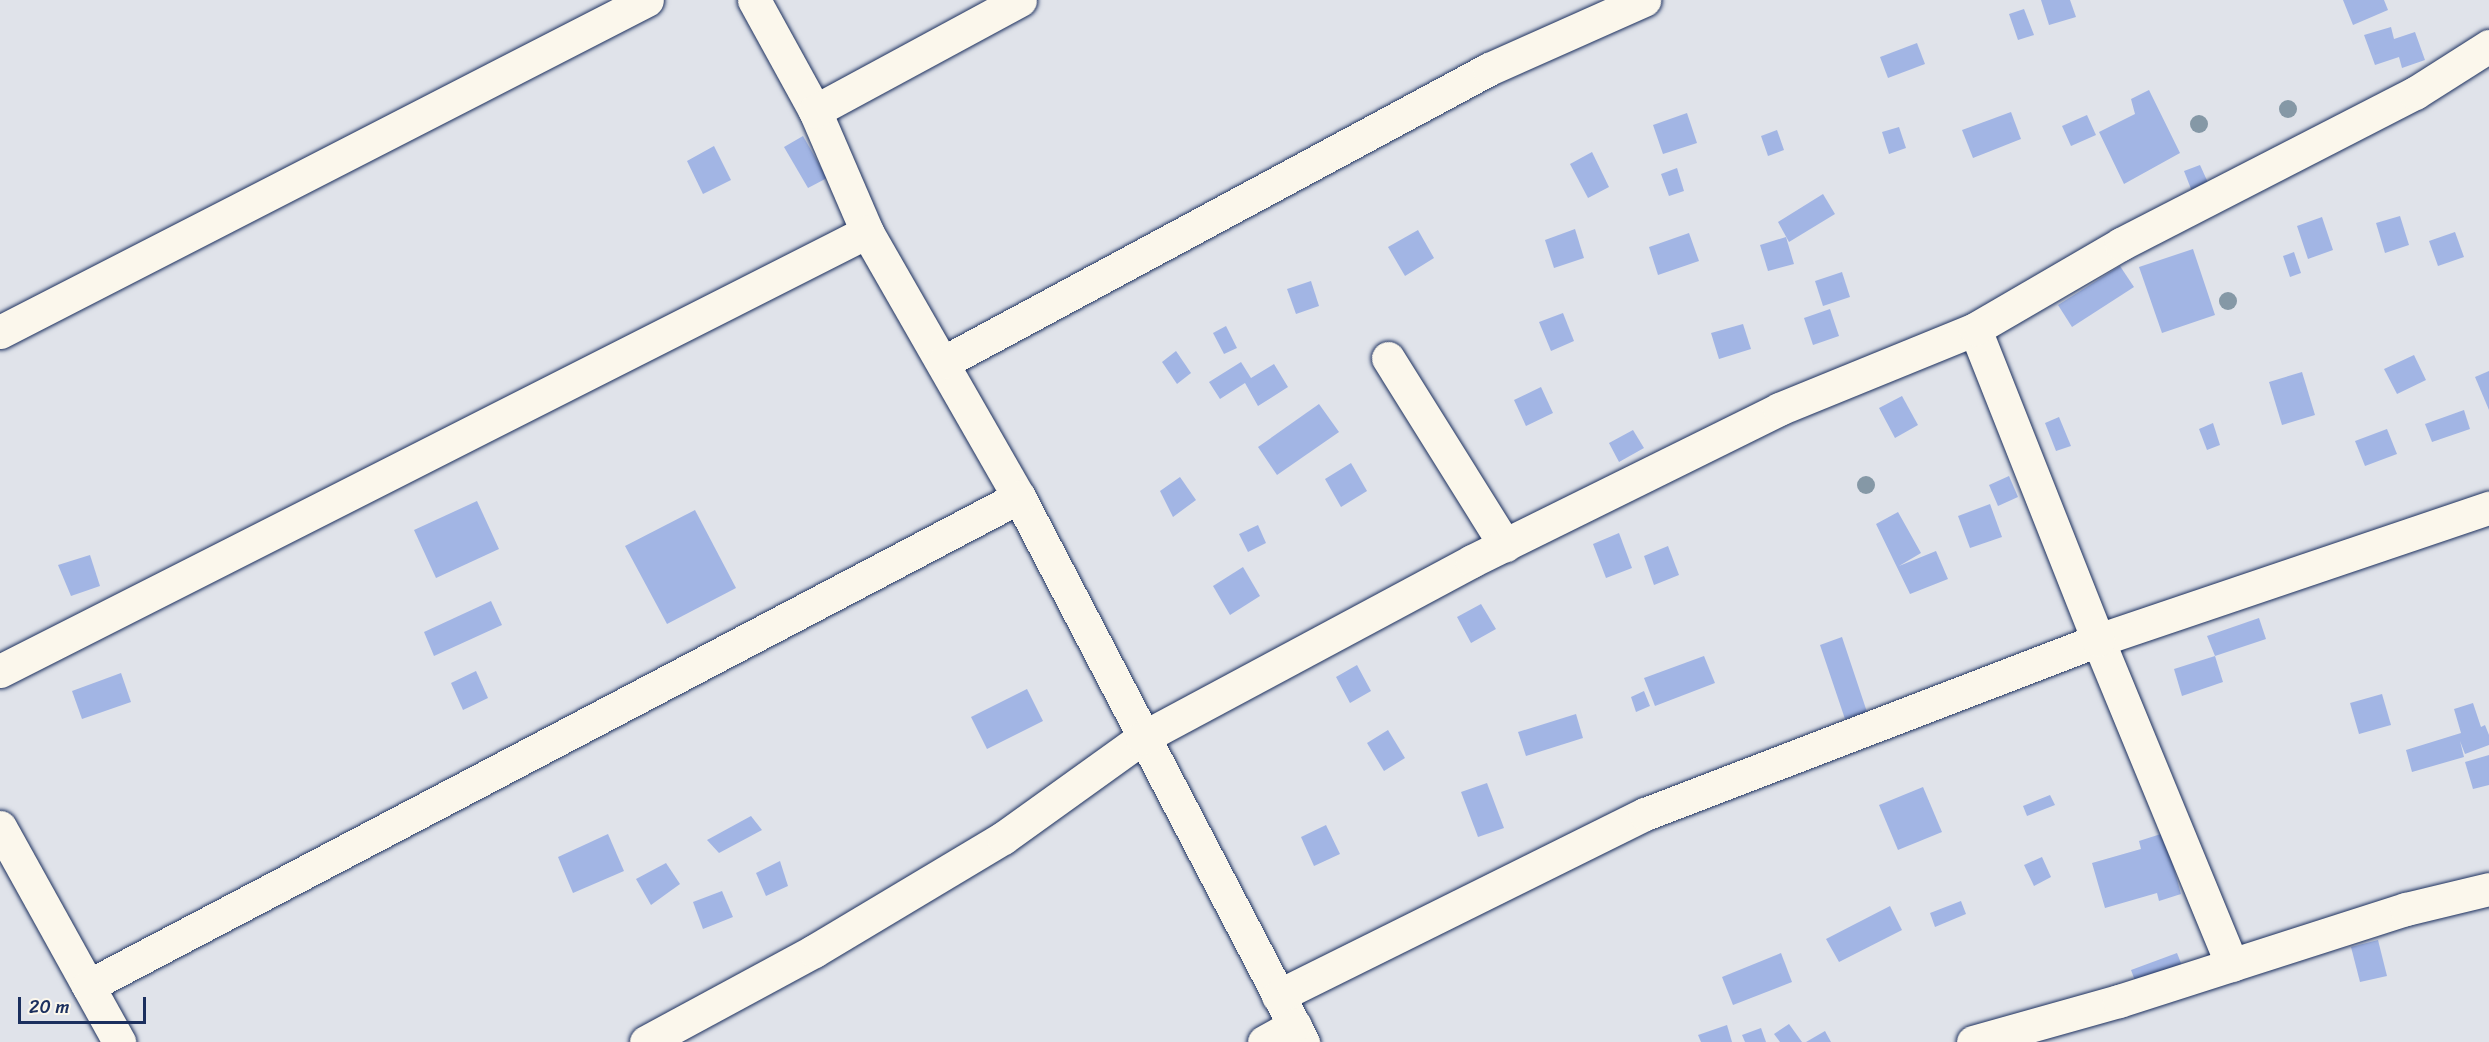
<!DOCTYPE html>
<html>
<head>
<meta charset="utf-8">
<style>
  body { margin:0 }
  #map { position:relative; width:2489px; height:1042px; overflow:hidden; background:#e0e3ea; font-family:Sriracha,sans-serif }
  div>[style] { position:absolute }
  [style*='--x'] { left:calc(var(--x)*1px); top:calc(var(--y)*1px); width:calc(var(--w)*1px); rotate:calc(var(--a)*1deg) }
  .building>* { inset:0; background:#a2b5e4 }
  .roads { filter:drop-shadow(0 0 2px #1b2f5e) drop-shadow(0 0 2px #1b2f5e) }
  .minor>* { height:33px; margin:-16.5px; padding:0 16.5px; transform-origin:16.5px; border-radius:16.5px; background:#fbf7ec }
  .trees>* { width:18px; height:18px; margin:-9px; border-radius:50%; background:#8598a6 }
  span { translate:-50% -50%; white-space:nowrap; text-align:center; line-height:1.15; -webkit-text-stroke:6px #fbf7ec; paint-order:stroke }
  .scale { position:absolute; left:18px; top:997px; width:128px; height:27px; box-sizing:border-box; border:3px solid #1b2f5e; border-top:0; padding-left:8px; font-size:18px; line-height:21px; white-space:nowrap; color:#1b2f5e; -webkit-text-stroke:4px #fbf7ec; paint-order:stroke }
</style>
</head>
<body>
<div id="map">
  <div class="building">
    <div style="clip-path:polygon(2041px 0,2070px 0,2076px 17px,2049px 25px)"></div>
    <div style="clip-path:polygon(2343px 0,2384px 0,2388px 10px,2353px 25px)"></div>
    <div style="clip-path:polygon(2024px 9px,2034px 35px,2018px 40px,2009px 14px)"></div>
    <div style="clip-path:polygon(2391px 27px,2394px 39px,2415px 32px,2425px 60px,2402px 68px,2399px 57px,2375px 65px,2364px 35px)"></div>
    <div style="clip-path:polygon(1917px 43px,1925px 64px,1888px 78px,1880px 57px)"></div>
    <div style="clip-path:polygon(2149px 90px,2180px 153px,2124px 184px,2099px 132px,2135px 114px,2131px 99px)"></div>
    <div style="clip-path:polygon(2011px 112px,2021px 139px,1973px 158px,1962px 130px)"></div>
    <div style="clip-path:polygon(1687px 113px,1697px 143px,1663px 154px,1653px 125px)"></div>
    <div style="clip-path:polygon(2087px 115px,2096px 135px,2071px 146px,2062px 126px)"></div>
    <div style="clip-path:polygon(1899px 127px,1906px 148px,1889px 154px,1882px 132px)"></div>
    <div style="clip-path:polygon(1777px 130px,1784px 150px,1768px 156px,1761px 136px)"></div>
    <div style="clip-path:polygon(803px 136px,827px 178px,808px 188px,784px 147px)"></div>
    <div style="clip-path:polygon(714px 146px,731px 180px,703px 194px,687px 161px)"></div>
    <div style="clip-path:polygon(1592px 152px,1609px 187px,1588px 198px,1570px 164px)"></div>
    <div style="clip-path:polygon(2200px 165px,2210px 187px,2193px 194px,2184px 171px)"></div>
    <div style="clip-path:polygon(1677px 168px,1684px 191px,1669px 196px,1661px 174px)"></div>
    <div style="clip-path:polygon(1823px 194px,1835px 214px,1789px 242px,1778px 222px)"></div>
    <div style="clip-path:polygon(2400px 216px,2409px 245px,2385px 253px,2376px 223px)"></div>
    <div style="clip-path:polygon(2322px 217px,2333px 250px,2308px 259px,2297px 226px)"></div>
    <div style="clip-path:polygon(1575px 229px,1584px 258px,1554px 268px,1545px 240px)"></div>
    <div style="clip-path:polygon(1418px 230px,1434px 258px,1405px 276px,1388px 247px)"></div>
    <div style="clip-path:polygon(2455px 232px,2464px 257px,2438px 266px,2429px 241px)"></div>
    <div style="clip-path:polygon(1689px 233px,1699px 261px,1658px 275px,1649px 247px)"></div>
    <div style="clip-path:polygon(1786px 237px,1794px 264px,1768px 271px,1760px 245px)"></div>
    <div style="clip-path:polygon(2193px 249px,2215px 315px,2162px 333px,2139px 267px)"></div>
    <div style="clip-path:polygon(2294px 252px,2301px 273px,2290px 277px,2283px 256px)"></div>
    <div style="clip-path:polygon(2120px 266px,2134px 287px,2072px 327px,2058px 305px)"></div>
    <div style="clip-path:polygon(1842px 272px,1850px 297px,1823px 306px,1815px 281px)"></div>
    <div style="clip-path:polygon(1311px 281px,1319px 306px,1296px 314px,1287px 289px)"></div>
    <div style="clip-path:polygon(1830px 309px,1839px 336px,1813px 345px,1804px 318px)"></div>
    <div style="clip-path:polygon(1563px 313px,1574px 341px,1551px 351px,1539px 322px)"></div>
    <div style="clip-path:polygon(1743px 324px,1751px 349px,1719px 359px,1711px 333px)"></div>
    <div style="clip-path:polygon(1226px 326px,1237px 348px,1224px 354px,1213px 333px)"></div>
    <div style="clip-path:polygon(1176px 351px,1191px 373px,1177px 384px,1162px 362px)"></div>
    <div style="clip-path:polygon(2414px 355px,2426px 380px,2397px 394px,2384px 369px)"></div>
    <div style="clip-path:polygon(1241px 362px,1251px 378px,1274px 364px,1288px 387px,1258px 406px,1245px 383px,1220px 399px,1209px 382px)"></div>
    <div style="clip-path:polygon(2489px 371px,2489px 410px,2475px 377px)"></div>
    <div style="clip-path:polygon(2302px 372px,2315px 415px,2282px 425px,2269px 382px)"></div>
    <div style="clip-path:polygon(1541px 387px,1553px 413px,1526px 426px,1514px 400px)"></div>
    <div style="clip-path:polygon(1902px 396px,1918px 425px,1895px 438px,1879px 408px)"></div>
    <div style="clip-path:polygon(1319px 404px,1339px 432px,1277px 475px,1258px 447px)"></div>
    <div style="clip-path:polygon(2464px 410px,2470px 429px,2432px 442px,2425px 424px)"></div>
    <div style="clip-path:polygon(2059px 417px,2071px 446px,2056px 451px,2045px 423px)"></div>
    <div style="clip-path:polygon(2213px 423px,2220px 445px,2207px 450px,2199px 429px)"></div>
    <div style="clip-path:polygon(2387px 429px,2397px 454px,2365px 466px,2355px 441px)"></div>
    <div style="clip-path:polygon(1633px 430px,1644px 448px,1619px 462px,1609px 443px)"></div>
    <div style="clip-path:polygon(1351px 463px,1367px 491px,1341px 507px,1325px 479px)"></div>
    <div style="clip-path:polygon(2009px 476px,2018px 497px,1998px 506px,1989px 485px)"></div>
    <div style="clip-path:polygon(1180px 477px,1196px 500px,1173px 517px,1160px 491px)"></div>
    <div style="clip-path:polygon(477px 501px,499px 549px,436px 578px,414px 530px)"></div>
    <div style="clip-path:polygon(1990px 504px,2002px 537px,1970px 548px,1958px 516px)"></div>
    <div style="clip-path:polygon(695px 510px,736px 588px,667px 624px,625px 546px)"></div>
    <div style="clip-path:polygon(1898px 512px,1921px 553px,1899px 566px,1936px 551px,1948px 579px,1910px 594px,1876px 524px)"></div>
    <div style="clip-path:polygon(1258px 525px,1266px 543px,1248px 552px,1239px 534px)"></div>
    <div style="clip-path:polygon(1619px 533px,1632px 568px,1606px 578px,1593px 544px)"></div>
    <div style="clip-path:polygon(1668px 546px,1679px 575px,1654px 585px,1644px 556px)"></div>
    <div style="clip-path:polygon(90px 555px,100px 586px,71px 596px,58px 565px)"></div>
    <div style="clip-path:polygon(1243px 567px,1260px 596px,1230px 615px,1213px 586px)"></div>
    <div style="clip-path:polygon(491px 601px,502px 625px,434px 656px,424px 632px)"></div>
    <div style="clip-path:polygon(1481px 604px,1496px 629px,1471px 643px,1457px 617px)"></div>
    <div style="clip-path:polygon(2259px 618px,2266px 639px,2215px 656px,2207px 636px)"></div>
    <div style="clip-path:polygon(1842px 637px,1867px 712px,1845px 719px,1820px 645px)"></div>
    <div style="clip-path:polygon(1704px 656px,1715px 683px,1655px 706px,1644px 678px)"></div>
    <div style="clip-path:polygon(2215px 656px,2223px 682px,2182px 696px,2174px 669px)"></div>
    <div style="clip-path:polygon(1357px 665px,1371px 691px,1350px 703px,1336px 677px)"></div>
    <div style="clip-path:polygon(476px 671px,488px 698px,463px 710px,451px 683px)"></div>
    <div style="clip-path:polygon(121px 673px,131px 702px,82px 719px,72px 691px)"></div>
    <div style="clip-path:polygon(1027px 689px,1043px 721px,987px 749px,971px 717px)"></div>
    <div style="clip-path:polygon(1644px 691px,1650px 706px,1636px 712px,1631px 697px)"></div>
    <div style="clip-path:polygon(2382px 694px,2391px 725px,2359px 734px,2350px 703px)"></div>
    <div style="clip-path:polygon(2473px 703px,2481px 727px,2485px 725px,2489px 735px,2489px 745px,2465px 754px,2460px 741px,2464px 757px,2412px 772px,2406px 750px,2461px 733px,2454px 709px)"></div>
    <div style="clip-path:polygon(1576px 714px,1583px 738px,1526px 756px,1518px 732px)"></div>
    <div style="clip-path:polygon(1388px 730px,1405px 758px,1384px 771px,1367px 743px)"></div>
    <div style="clip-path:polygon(2489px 755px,2489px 785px,2473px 789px,2465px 762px)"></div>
    <div style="clip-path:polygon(1487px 783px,1504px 828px,1478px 837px,1461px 792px)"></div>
    <div style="clip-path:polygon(1923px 787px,1942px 832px,1898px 850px,1879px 805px)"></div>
    <div style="clip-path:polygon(2050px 795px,2055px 805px,2027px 816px,2023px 806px)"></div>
    <div style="clip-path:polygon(751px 816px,762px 830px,719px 853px,707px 840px)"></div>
    <div style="clip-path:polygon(1326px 825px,1340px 854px,1314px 866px,1301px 837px)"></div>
    <div style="clip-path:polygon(2164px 833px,2181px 894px,2159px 901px,2157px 893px,2105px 908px,2092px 863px,2141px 849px,2139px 841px)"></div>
    <div style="clip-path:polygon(608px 834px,624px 871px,573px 893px,558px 857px)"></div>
    <div style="clip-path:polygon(2042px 857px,2051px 877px,2034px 886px,2024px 865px)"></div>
    <div style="clip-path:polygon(780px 861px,788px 886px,766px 896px,756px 873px)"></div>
    <div style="clip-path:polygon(666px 863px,680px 884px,651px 905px,636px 879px)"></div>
    <div style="clip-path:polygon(722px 891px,733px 917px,703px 929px,693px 902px)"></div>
    <div style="clip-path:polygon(1961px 901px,1966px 914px,1935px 927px,1930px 913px)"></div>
    <div style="clip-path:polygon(1890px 906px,1902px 930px,1839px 962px,1826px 939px)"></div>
    <div style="clip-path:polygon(2378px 940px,2387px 976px,2360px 982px,2351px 947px)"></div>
    <div style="clip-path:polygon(1781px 953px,1792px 982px,1733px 1005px,1722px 977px)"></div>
    <div style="clip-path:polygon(2177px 953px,2183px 968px,2137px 986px,2131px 970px)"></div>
    <div style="clip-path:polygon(1789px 1024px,1802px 1042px,1780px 1042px,1774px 1034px)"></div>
    <div style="clip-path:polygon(1727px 1025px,1732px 1042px,1701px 1042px,1698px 1035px)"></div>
    <div style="clip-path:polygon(1761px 1028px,1766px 1042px,1745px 1042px,1742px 1035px)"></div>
    <div style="clip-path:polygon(1825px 1031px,1831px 1042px,1806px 1042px)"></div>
  </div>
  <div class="roads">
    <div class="minor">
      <div style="--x:754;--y:0;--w:127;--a:61.2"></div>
      <div style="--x:815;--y:111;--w:132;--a:66.7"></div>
      <div style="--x:867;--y:232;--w:305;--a:60.2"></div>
      <div style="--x:1019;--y:497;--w:615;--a:62.48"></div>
      <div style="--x:815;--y:111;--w:233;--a:-28.4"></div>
      <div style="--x:0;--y:332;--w:727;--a:-27.16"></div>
      <div style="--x:1388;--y:358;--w:221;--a:58"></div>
      <div style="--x:944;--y:362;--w:619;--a:-28.26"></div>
      <div style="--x:1489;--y:69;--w:170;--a:-24"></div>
      <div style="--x:0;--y:671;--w:972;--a:-26.86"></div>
      <div style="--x:0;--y:827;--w:246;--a:61"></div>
      <div style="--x:2232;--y:965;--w:352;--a:-112.4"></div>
      <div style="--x:2098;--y:640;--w:413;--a:-18.7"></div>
      <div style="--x:88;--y:986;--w:1052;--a:-27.71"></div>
      <div style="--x:1278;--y:996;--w:410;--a:-26.4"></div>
      <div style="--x:1645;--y:814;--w:485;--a:-21"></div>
      <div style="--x:2098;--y:640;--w:334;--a:-111.6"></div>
      <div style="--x:646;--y:1042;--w:191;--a:-28.4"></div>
      <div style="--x:814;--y:951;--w:220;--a:-30.9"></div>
      <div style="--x:1003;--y:838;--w:171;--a:-35.7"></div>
      <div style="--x:1142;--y:738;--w:374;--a:-28.2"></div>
      <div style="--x:1472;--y:561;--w:343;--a:-26.3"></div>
      <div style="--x:1779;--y:409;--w:212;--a:-22.2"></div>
      <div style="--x:1975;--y:329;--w:169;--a:-30.2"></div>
      <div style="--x:2121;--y:244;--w:331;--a:-27.2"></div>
      <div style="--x:2415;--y:93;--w:88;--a:-32.4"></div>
      <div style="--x:1264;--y:1042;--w:35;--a:-29"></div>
      <div style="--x:1973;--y:1042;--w:152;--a:-15.7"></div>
      <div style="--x:2119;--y:1001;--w:301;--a:-17.8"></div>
      <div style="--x:2406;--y:909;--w:85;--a:-13.5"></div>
    </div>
  </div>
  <div class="trees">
    <div style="left:2288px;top:109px"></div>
    <div style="left:2199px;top:124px"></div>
    <div style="left:2228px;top:301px"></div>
    <div style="left:1866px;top:485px"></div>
  </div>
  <div class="scale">20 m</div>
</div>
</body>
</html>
